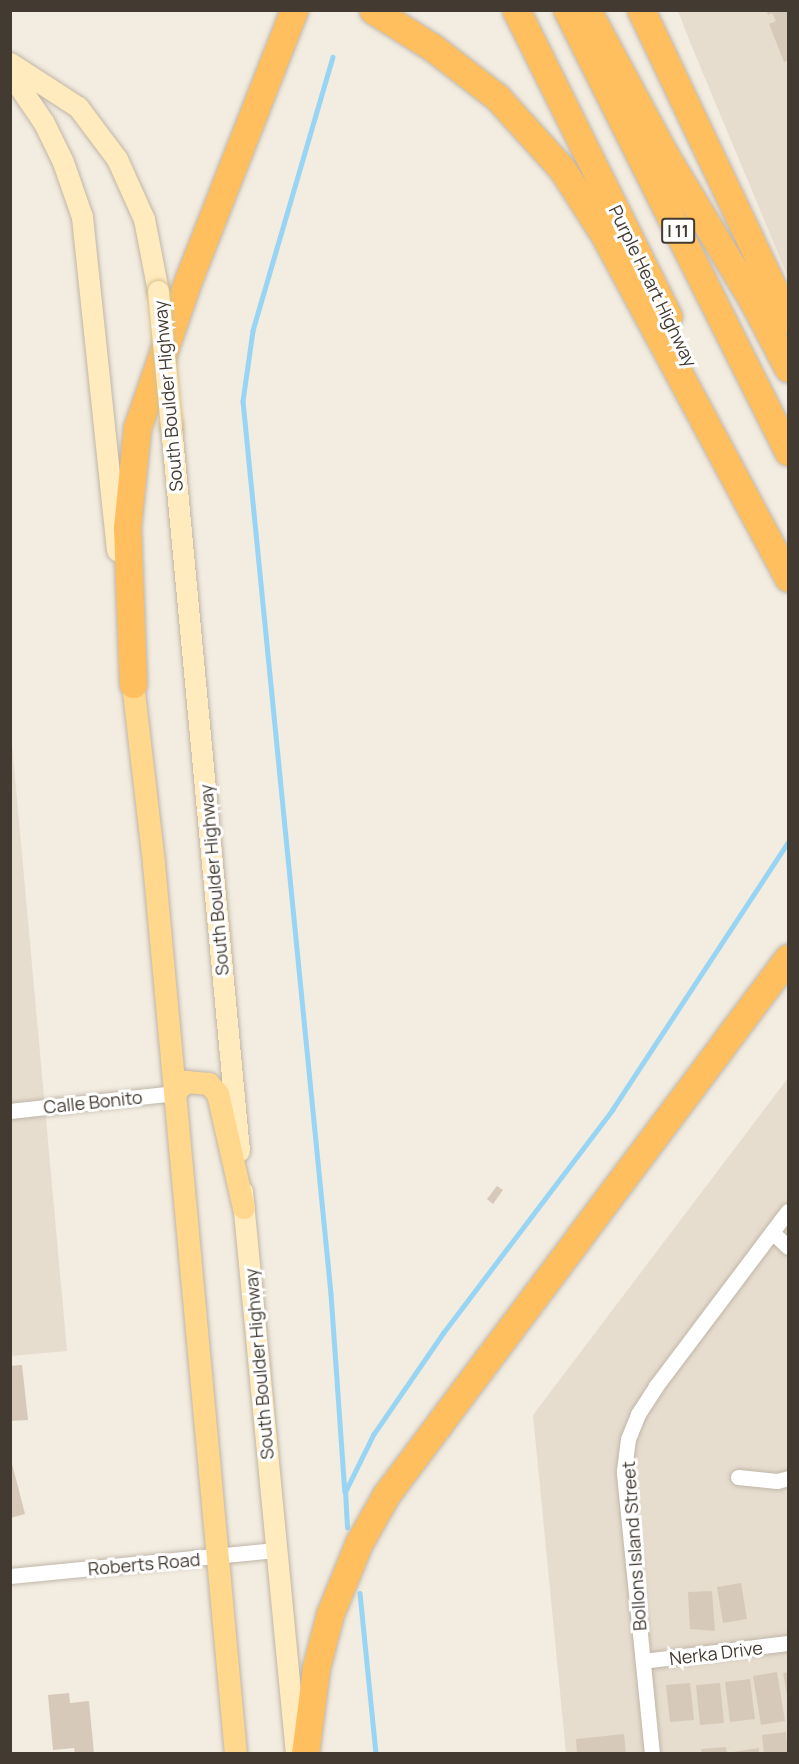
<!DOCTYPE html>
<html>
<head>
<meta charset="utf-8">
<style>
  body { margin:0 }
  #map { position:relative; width:799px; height:1764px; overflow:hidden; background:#f2ece1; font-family:Manrope,sans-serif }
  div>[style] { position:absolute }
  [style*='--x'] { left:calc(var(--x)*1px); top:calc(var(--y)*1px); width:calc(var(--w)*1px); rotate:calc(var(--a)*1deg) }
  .residential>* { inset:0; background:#e6ddcf }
  .stream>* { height:4.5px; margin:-2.25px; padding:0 2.25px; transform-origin:2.25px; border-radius:2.25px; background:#98d5f4 }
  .building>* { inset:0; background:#d7c9b9 }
  .roads { filter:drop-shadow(0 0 2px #c0b6a7) drop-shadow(0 0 2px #c0b6a7) }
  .street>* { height:15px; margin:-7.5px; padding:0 7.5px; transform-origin:7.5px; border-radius:7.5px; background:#fff }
  .secondary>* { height:21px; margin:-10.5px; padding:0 10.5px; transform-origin:10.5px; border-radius:10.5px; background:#ffebbe }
  .primary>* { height:22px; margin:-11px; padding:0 11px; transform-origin:11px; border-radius:11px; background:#ffd78d }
  .highway>* { height:27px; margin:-13.5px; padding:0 13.5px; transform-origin:13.5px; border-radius:13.5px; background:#ffbf5f }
  .bridges { filter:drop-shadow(0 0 2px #d8c090) drop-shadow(0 0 2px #d8c090) }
  .secondary-bridge>* { height:21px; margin:-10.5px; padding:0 10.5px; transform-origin:10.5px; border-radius:10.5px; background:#ffebbe }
  span { translate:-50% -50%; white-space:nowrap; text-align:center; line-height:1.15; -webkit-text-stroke:6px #fff; paint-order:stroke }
  .shield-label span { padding:2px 4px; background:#fff; border:2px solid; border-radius:4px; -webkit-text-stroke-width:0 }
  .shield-label { font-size:16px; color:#433b32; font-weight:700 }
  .street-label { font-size:18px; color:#433b32 }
  .frame { position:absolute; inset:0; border:12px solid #433b32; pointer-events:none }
</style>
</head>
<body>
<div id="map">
  <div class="residential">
    <div style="clip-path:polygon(678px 11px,788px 11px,788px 277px,692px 47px)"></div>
    <div style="clip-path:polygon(10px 722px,67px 1351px,11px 1356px,10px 1356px)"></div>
    <div style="clip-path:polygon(788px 1078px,788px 1753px,566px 1753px,533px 1415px)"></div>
  </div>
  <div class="stream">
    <div style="--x:333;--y:57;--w:285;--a:106.3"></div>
    <div style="--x:253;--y:331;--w:71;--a:98.1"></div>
    <div style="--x:243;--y:401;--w:897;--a:84.37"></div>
    <div style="--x:331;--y:1294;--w:198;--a:86"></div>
    <div style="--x:347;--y:1528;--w:36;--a:-93"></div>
    <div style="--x:345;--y:1492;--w:64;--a:-63.8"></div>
    <div style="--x:373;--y:1435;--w:124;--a:-55.5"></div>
    <div style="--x:443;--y:1333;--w:280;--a:-52.8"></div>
    <div style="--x:612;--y:1110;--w:321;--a:-56.7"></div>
    <div style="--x:360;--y:1593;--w:162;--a:84.3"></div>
  </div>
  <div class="building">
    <div style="clip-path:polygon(766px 10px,788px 10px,788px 60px,784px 62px,769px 24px,776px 21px,772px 13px,768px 15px)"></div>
    <div style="clip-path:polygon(497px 1186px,503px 1190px,493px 1204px,487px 1199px)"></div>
    <div style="clip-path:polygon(22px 1365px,28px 1420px,10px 1421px,10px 1366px)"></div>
    <div style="clip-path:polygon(10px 1456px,25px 1514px,10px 1518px)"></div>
    <div style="clip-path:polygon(741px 1583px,747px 1619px,723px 1623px,717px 1587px)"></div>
    <div style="clip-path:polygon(712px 1591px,715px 1631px,690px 1629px,688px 1592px)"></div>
    <div style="clip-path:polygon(777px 1672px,785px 1721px,761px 1725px,753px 1676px)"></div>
    <div style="clip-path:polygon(788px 1672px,788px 1694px,787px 1695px,783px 1673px)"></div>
    <div style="clip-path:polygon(750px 1679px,755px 1719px,730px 1722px,725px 1682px)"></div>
    <div style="clip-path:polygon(690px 1683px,694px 1720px,670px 1722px,666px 1685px)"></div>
    <div style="clip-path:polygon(720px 1683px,724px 1723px,700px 1725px,696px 1685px)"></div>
    <div style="clip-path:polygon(69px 1693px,70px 1703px,89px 1701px,94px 1754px,75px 1754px,74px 1748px,53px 1750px,48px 1695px)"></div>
    <div style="clip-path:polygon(786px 1732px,788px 1754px,764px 1754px,762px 1735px)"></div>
    <div style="clip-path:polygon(624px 1734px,626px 1754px,577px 1754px,576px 1739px)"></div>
    <div style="clip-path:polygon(726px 1747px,727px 1754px,702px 1754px,701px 1749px)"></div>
    <div style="clip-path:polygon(759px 1748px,759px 1754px,733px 1754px,733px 1752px)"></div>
  </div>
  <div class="roads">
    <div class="street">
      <div style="--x:10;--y:1111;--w:166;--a:-6.2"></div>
      <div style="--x:772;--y:1232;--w:22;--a:43"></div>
      <div style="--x:738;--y:1477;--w:39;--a:6"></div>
      <div style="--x:777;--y:1481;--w:11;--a:-15"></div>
      <div style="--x:10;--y:1576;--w:267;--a:-5.6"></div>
      <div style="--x:643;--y:1661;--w:146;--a:-7.1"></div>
      <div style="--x:652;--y:1754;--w:284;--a:-95.7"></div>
      <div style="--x:624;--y:1471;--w:32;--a:-83"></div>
      <div style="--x:628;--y:1439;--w:27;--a:-68"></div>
      <div style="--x:638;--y:1414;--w:33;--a:-57"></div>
      <div style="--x:656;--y:1386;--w:219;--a:-53"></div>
    </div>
    <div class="secondary">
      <div style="--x:10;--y:63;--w:81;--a:32.9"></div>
      <div style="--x:78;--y:107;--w:65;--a:53.1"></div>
      <div style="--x:117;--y:159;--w:66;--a:65.8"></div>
      <div style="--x:144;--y:219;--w:73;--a:79"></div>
      <div style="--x:10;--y:73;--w:60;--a:55.8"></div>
      <div style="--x:44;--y:123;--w:43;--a:64"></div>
      <div style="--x:63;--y:162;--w:58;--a:70.9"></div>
      <div style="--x:82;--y:217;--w:335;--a:84"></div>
      <div style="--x:171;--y:426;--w:728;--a:84.64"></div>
      <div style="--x:242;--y:1191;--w:566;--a:84.52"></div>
    </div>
    <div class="primary">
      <div style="--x:133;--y:684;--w:181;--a:83.3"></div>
      <div style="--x:154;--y:864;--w:894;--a:84.74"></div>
      <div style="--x:175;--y:1093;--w:16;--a:-45"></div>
      <div style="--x:186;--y:1082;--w:23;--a:5"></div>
      <div style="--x:209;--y:1084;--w:13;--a:48"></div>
      <div style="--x:218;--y:1094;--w:117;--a:77.2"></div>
    </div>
    <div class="highway">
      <div style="--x:373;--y:10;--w:70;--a:32.1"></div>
      <div style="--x:432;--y:47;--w:82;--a:37.6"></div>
      <div style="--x:497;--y:97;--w:97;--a:47.9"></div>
      <div style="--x:562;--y:169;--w:80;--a:57.3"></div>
      <div style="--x:605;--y:236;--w:388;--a:61.8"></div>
      <div style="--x:516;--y:10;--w:342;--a:63.6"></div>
      <div style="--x:567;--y:10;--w:494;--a:63.4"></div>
      <div style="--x:587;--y:10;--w:165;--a:61.7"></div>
      <div style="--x:665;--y:155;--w:170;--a:58.9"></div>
      <div style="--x:753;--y:301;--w:76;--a:62.4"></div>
      <div style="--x:641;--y:10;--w:343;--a:64.6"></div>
      <div style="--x:133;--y:684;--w:157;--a:-92.2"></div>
      <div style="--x:127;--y:527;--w:100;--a:-84.2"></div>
      <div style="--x:137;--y:428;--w:159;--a:-70.9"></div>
      <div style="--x:189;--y:278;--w:288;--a:-68.6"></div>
      <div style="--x:305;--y:1754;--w:87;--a:-82.7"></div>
      <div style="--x:316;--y:1668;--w:56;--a:-75.5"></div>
      <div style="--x:330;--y:1614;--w:77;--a:-67.8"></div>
      <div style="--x:359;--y:1543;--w:55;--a:-60.6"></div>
      <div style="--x:386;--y:1495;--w:671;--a:-53.18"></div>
    </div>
  </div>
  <div class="bridges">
    <div class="secondary-bridge">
      <div style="--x:158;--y:291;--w:136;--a:84.5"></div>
    </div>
  </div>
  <div class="shield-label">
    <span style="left:678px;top:231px">I 11</span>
  </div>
  <div class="street-label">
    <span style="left:653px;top:286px;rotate:64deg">Purple Heart Highway</span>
    <span style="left:168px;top:396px;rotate:-95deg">South Boulder Highway</span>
    <span style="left:214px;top:880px;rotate:-95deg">South Boulder Highway</span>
    <span style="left:93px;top:1102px;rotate:-6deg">Calle Bonito</span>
    <span style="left:259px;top:1364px;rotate:-95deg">South Boulder Highway</span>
    <span style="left:634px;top:1546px;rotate:-94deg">Bollons Island Street</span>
    <span style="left:144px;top:1564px;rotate:-5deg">Roberts Road</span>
    <span style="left:716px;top:1653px;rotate:-7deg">Nerka Drive</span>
  </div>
  <div class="frame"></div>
</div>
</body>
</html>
